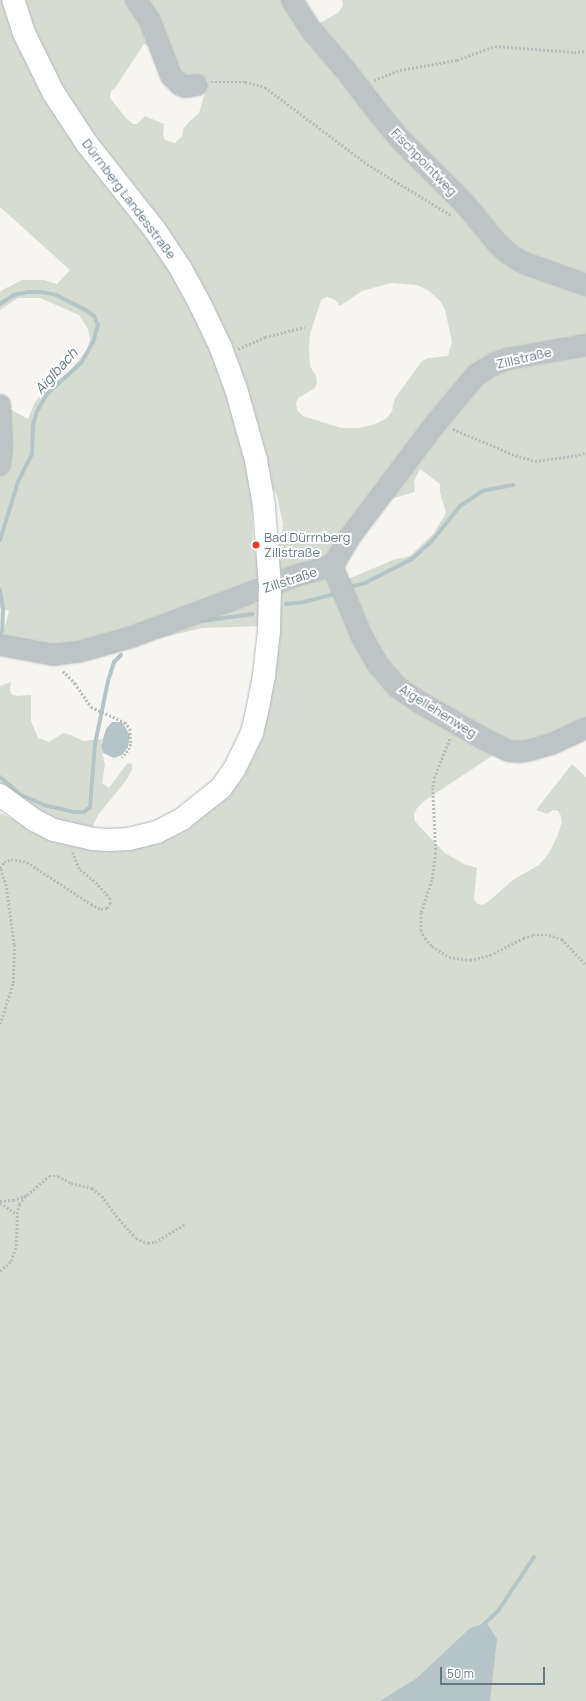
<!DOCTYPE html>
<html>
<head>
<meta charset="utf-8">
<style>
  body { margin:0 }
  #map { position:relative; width:586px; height:1701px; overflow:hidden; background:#f6f5f2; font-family:Manrope,sans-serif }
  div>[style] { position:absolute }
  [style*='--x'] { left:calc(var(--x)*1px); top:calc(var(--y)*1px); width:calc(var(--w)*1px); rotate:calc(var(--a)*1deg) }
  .green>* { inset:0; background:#d7dcd3 }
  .water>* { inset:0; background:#b5c4c6 }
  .stream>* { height:4px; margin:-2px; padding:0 2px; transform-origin:2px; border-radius:2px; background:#b5c4c6 }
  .path>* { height:2.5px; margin-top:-1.25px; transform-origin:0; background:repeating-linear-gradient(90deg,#b8bcbe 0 2px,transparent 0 4px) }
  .roads { filter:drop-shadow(0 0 1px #b2b7ba) drop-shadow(0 0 1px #b2b7ba) }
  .minor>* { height:20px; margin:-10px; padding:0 10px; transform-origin:10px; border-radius:10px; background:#bec3c6 }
  .major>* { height:22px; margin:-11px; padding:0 11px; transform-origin:11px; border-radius:11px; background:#fff }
  .dots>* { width:11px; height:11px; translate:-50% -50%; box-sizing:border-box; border:2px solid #fff; border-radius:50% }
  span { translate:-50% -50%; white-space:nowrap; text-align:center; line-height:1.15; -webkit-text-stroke:4px #fff; paint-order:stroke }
  .street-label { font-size:13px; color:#647883 }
  .poi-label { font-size:13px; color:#647883 }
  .left { translate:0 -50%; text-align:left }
  .water-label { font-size:14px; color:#607b7f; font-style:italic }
  .scale { position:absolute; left:440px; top:1667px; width:105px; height:18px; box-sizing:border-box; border:2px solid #647883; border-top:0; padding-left:5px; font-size:12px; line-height:14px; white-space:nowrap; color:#647883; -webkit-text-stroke:3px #fff; paint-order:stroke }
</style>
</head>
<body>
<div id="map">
  <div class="green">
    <div style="clip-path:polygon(0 0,4px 0,201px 322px,235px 407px,251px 473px,253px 540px,260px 580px,77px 648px,1px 641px,9px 611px,0 608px,0 410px,10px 409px,28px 419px,35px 402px,47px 387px,69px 372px,87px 350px,90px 339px,88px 329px,79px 315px,40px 298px,18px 298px,0 310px,0 292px,4px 289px,22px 280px,44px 280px,57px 284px,70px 270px,0 207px)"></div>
    <div style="clip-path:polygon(evenodd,21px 0,129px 0,156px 49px,144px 44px,115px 88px,111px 91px,110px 98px,126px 118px,133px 124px,137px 124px,145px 116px,164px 124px,163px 135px,165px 140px,175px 143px,182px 136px,183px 129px,189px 122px,199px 113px,208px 82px,206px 78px,191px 80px,176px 72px,143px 0,286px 0,315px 26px,339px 12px,343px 5px,342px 0,586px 0,586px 722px,517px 748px,448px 715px,362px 646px,495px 754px,424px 801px,417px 808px,414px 814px,415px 821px,419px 826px,445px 853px,464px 864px,477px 868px,474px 898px,476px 903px,482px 905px,488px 902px,514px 879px,539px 865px,549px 853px,557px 837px,562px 822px,561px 816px,558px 811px,553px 810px,547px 814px,536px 810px,572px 764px,586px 777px,586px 1701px,0 1701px,0 813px,46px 835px,150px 843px,261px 735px,270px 706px,277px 557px,283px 524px,277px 496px,266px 473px,245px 390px,110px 162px,53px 77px,21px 0,391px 283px,417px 285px,429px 291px,440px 301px,445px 310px,452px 342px,448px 356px,428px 358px,422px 361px,395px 398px,392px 411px,387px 418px,375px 424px,359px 428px,341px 428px,303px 416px,297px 410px,296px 403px,298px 398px,315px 388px,317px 382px,316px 376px,310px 366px,309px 347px,310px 334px,321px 300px,327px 297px,335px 300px,340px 306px,362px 291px,391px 283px,21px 0,420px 469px,440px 484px,440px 492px,446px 513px,434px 533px,410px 556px,393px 560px,348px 579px,346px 582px,345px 566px,347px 555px,385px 501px,414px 492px,415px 490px,414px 481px,420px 469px)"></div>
    <div style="clip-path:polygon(247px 601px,257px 603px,261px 608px,261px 626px,202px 628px,157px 639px,156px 632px)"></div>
    <div style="clip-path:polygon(11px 682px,10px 689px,11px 694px,16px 696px,31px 695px,31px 721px,38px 738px,49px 742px,63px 733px,71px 735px,83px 741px,102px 739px,101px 746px,105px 765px,102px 783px,109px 788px,126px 765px,128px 763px,132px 764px,132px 770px,125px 782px,98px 815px,93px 826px,86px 830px,58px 822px,0 786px,0 686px)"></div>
  </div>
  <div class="water">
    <div style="clip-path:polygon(112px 722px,122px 722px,130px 735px,128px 747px,122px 755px,114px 758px,103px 753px,101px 746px,106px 729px)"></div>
    <div style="clip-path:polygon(487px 1623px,497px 1639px,490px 1701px,380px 1701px,417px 1678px,470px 1628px)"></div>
  </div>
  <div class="stream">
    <div style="--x:0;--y:304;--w:17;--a:-33"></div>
    <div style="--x:14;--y:295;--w:14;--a:-12"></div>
    <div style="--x:28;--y:292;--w:14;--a:0"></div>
    <div style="--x:42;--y:292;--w:14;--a:12"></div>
    <div style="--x:56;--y:295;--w:35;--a:27"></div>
    <div style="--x:87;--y:311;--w:9;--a:36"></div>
    <div style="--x:94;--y:316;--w:10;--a:66"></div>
    <div style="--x:98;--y:325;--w:18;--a:106"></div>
    <div style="--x:93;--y:342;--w:23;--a:119"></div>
    <div style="--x:82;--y:362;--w:47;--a:137.6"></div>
    <div style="--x:47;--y:394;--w:20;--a:120"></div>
    <div style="--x:37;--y:411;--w:15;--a:106"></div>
    <div style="--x:33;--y:425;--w:29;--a:92"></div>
    <div style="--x:32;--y:454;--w:31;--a:117"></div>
    <div style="--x:18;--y:482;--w:61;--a:107.2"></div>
    <div style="--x:350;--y:587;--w:16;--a:-15"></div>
    <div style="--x:365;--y:583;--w:53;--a:-27.1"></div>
    <div style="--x:412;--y:559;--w:25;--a:-42"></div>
    <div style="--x:431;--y:542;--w:46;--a:-51.1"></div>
    <div style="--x:460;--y:506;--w:27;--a:-34"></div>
    <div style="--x:482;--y:491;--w:32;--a:-11"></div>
    <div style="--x:0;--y:590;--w:18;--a:81"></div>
    <div style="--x:3;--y:608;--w:23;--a:92"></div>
    <div style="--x:2;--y:631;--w:4;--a:124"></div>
    <div style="--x:286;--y:604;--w:18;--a:-6"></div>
    <div style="--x:304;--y:602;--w:31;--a:-15"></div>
    <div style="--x:202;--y:621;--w:51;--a:-7.8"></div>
    <div style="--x:0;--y:777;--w:28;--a:41"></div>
    <div style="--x:21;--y:795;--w:25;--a:23"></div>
    <div style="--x:44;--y:805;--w:31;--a:13"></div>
    <div style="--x:74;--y:812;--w:10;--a:0"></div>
    <div style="--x:84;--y:812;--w:8;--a:-40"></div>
    <div style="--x:90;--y:807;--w:63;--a:-85.5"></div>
    <div style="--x:95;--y:744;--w:64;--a:-78.3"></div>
    <div style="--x:108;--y:681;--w:20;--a:-72"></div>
    <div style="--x:114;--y:662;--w:10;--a:-45"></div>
    <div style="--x:482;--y:1626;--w:22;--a:-43"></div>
    <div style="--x:498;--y:1611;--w:65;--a:-56.3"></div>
  </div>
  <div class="path">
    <div style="--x:374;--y:80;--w:28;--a:-21"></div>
    <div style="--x:400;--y:70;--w:58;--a:-10"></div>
    <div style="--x:457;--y:60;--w:40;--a:-20.2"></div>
    <div style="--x:495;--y:46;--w:79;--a:4.3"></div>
    <div style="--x:574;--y:52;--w:12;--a:-5"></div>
    <div style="--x:211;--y:82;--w:34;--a:0"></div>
    <div style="--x:245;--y:82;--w:21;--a:14"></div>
    <div style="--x:265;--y:87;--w:128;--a:37"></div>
    <div style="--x:367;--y:164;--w:98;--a:31.3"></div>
    <div style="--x:238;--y:349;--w:30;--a:-24"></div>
    <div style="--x:265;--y:337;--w:41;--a:-14"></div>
    <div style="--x:453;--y:429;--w:64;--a:23"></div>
    <div style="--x:512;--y:454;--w:24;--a:17"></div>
    <div style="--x:535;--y:461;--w:44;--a:-7.8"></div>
    <div style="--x:579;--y:455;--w:8;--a:-23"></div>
    <div style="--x:63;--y:671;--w:17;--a:45"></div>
    <div style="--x:75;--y:683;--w:29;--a:56"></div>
    <div style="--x:91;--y:707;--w:37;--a:24"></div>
    <div style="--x:125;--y:722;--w:9;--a:54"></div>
    <div style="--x:130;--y:729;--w:15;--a:86"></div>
    <div style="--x:131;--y:744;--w:8;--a:113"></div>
    <div style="--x:128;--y:751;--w:9;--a:131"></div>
    <div style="--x:450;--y:739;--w:41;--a:111.5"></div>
    <div style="--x:435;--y:777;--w:11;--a:100"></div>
    <div style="--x:433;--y:788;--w:65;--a:87.4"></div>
    <div style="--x:436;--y:853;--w:27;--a:98"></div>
    <div style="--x:432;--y:880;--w:35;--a:108"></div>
    <div style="--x:421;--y:913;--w:17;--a:90"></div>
    <div style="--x:421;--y:930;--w:9;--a:63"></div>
    <div style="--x:425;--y:938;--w:11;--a:49"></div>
    <div style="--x:432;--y:946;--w:20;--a:33"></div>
    <div style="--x:449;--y:957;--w:21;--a:8"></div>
    <div style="--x:470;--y:960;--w:21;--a:-14"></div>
    <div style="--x:490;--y:955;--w:37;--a:-27"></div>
    <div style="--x:523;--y:938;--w:10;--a:-17"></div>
    <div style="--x:533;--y:935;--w:16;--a:0"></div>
    <div style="--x:549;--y:935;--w:14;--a:17"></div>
    <div style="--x:562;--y:939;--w:35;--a:47"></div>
    <div style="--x:0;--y:1024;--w:43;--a:-72.4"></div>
    <div style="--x:13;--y:983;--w:38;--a:-88"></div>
    <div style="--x:14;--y:945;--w:60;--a:-97.7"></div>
    <div style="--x:6;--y:886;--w:19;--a:-108"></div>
    <div style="--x:0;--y:868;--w:7;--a:-56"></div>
    <div style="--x:4;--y:862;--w:8;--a:-23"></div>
    <div style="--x:11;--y:859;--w:16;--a:11"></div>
    <div style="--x:27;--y:862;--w:77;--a:33.3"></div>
    <div style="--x:91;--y:904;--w:11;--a:27"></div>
    <div style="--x:101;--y:909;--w:6;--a:-9"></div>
    <div style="--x:107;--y:908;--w:5;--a:-53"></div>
    <div style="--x:110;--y:904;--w:5;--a:-90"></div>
    <div style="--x:110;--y:899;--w:20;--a:-131"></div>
    <div style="--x:97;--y:884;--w:23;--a:-140"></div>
    <div style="--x:79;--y:869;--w:18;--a:-112"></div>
    <div style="--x:0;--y:1201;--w:13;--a:-4"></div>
    <div style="--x:13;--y:1200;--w:15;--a:-20"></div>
    <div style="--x:27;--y:1195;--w:29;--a:-41"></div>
    <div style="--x:49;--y:1176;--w:9;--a:0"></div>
    <div style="--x:58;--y:1176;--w:15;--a:28"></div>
    <div style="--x:71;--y:1183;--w:22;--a:13"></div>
    <div style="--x:92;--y:1188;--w:13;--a:39"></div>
    <div style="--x:102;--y:1196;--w:29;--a:54"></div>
    <div style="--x:119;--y:1219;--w:25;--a:48"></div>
    <div style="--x:136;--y:1238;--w:13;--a:23"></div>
    <div style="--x:148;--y:1243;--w:7;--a:-8"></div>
    <div style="--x:155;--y:1242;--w:35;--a:-31"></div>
    <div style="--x:0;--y:1203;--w:20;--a:33"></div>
    <div style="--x:0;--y:1271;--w:15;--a:-42"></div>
    <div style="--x:11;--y:1261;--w:16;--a:-72"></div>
    <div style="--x:16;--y:1246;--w:32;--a:-88"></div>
    <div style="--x:17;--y:1214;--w:10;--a:-79"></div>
    <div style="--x:19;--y:1204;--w:11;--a:-52"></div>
  </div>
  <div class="roads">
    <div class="minor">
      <div style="--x:136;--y:0;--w:25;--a:56"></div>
      <div style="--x:150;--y:21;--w:59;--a:69.1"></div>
      <div style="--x:171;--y:76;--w:13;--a:45"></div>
      <div style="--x:180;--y:85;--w:5;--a:22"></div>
      <div style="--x:185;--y:87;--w:12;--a:-9"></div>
      <div style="--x:292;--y:0;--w:38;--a:57"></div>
      <div style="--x:313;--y:32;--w:52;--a:49.6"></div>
      <div style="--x:347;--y:72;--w:54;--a:52.5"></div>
      <div style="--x:380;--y:115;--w:33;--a:50"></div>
      <div style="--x:401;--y:140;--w:91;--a:45"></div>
      <div style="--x:465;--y:204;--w:52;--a:50.5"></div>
      <div style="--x:498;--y:244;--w:15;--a:42"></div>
      <div style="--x:509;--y:254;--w:17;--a:31"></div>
      <div style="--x:524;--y:263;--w:66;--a:19.5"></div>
      <div style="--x:0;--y:405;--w:43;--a:87.3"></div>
      <div style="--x:2;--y:448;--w:17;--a:97"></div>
      <div style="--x:332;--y:565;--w:78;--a:67.4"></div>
      <div style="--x:362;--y:637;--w:34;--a:60"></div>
      <div style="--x:379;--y:666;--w:28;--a:49"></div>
      <div style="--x:397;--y:687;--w:29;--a:34"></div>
      <div style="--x:421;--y:703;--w:70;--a:29.8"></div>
      <div style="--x:482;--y:738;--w:30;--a:26"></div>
      <div style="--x:509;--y:751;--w:10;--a:6"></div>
      <div style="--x:519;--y:752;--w:12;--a:-9"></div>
      <div style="--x:531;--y:750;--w:22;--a:-16"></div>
      <div style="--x:552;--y:744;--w:38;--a:-25"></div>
      <div style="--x:0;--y:645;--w:54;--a:10.7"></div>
      <div style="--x:53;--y:655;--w:26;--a:-7"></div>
      <div style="--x:79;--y:652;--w:55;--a:-15.8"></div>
      <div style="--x:132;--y:637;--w:174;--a:-20.5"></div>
      <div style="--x:295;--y:576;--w:34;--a:-15"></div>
      <div style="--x:328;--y:567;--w:10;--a:-37"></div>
      <div style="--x:336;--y:561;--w:28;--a:-60"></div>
      <div style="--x:350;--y:537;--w:143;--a:-53"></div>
      <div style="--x:436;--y:423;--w:62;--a:-50.2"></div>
      <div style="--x:476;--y:375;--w:19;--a:-32"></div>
      <div style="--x:492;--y:365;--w:16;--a:-22"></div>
      <div style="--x:507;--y:359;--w:80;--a:-10"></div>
    </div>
    <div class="major">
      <div style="--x:0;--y:795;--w:42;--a:36.3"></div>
      <div style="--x:34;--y:820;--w:22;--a:27"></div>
      <div style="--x:54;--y:830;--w:39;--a:13"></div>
      <div style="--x:92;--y:839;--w:18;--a:3"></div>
      <div style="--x:110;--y:840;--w:19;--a:-3"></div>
      <div style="--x:129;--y:839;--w:29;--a:-14"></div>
      <div style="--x:157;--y:832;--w:28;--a:-27"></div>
      <div style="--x:182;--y:819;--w:50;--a:-38.5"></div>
      <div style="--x:221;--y:788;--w:24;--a:-55"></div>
      <div style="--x:235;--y:768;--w:39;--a:-64"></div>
      <div style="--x:252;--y:733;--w:22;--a:-77"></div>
      <div style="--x:257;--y:712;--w:38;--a:-79"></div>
      <div style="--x:264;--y:675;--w:44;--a:-83.5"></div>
      <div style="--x:269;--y:631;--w:45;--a:-88.7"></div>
      <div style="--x:270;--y:586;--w:80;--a:-94.3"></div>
      <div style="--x:264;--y:506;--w:47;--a:-99.9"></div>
      <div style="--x:256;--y:460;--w:74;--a:-105.7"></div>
      <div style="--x:236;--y:389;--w:44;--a:-110.1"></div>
      <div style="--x:221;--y:348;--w:47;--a:-115.5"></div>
      <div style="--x:201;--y:306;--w:42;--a:-118.4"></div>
      <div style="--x:181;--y:269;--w:47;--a:-123.7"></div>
      <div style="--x:155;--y:230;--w:110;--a:-128.3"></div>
      <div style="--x:87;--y:144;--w:62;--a:-123.2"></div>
      <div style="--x:53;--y:92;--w:66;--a:-116.2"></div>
      <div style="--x:24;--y:33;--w:35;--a:-108"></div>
    </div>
  </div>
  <div class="dots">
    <div style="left:256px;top:545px;background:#e23e25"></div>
  </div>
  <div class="street-label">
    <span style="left:424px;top:162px;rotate:46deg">Fischpointweg</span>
    <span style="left:129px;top:199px;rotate:53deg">Dürrnberg Landesstraße</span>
    <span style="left:524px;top:358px;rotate:-13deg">Zillstraße</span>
    <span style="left:290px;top:580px;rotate:-18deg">Zillstraße</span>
    <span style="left:438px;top:711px;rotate:32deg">Aigellehenweg</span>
  </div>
  <div class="poi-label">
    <span class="left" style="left:264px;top:545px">Bad Dürrnberg<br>Zillstraße</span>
  </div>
  <div class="water-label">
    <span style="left:56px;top:371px;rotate:-48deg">Aiglbach</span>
  </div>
  <div class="scale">50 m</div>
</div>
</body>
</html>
